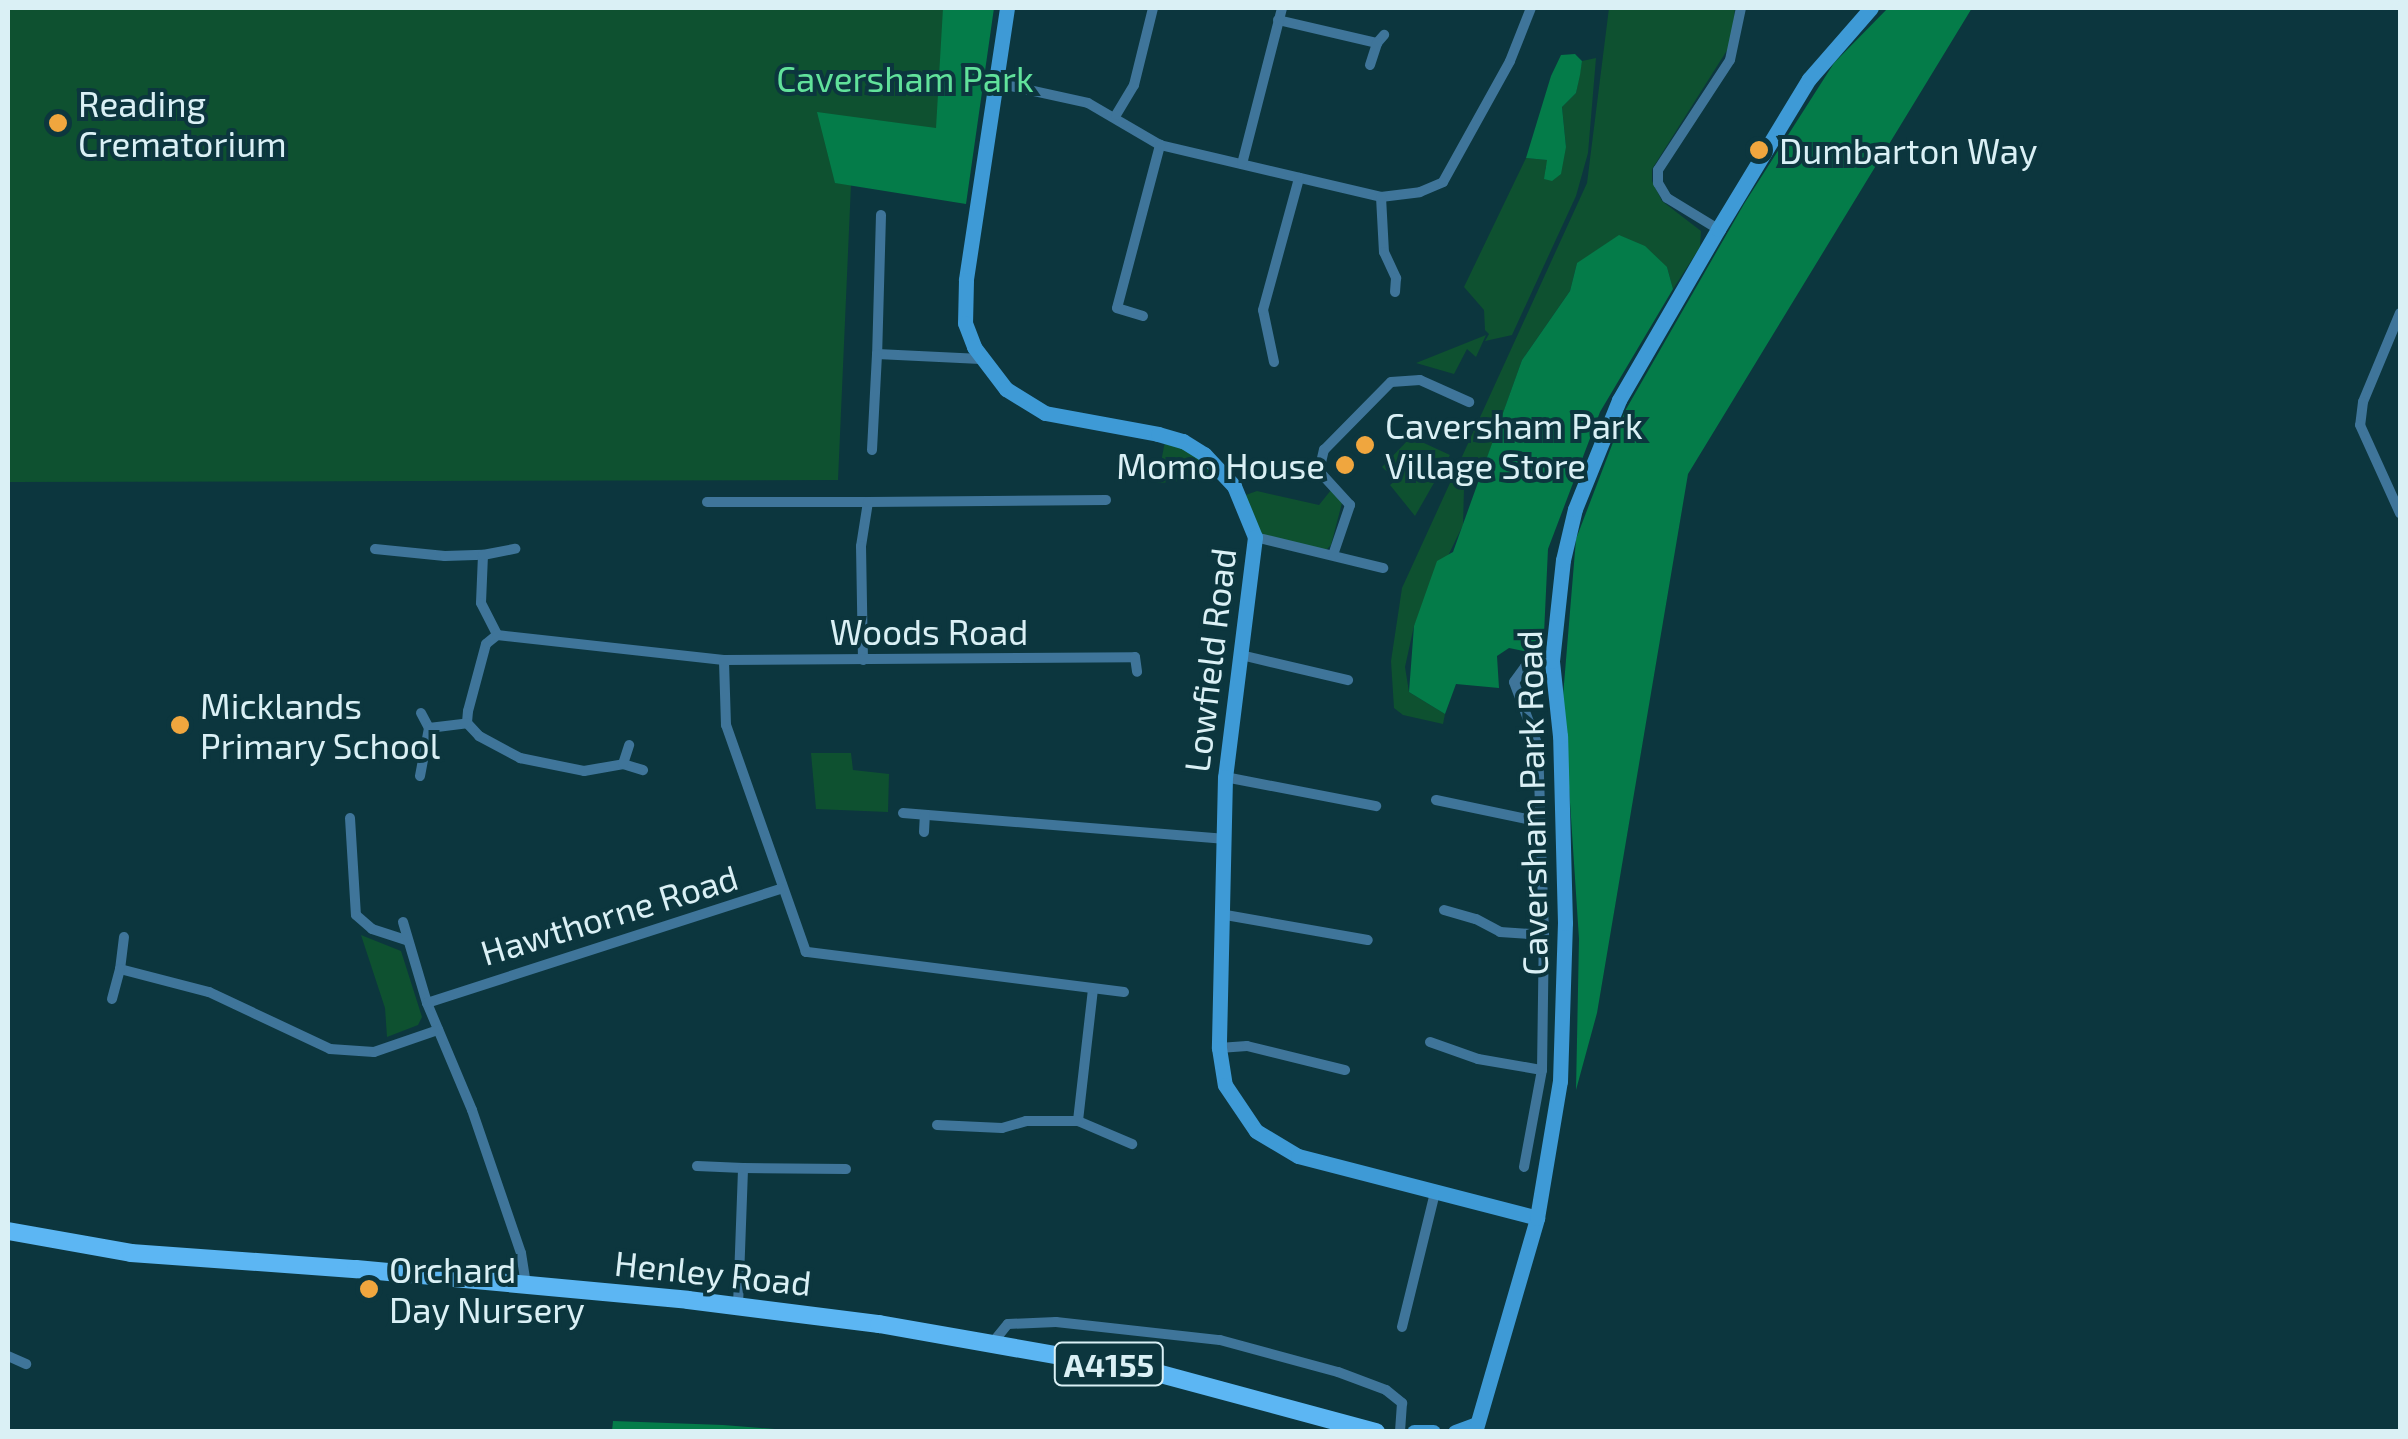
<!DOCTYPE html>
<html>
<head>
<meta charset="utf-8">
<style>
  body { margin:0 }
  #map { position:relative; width:2408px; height:1439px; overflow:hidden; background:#0c363e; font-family:"Exo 2",sans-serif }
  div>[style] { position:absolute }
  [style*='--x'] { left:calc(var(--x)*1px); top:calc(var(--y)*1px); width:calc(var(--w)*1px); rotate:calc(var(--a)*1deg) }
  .green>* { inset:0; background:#0e5130 }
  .forest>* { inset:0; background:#047c49 }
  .street>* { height:10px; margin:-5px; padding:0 5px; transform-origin:5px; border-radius:5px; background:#3f759a }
  .secondary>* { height:15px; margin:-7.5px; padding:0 7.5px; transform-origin:7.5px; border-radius:7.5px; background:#3e9ad6 }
  .primary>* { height:18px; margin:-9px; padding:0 9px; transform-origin:9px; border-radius:9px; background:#5cb6f3 }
  .dots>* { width:28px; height:28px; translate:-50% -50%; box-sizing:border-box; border:5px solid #0c363e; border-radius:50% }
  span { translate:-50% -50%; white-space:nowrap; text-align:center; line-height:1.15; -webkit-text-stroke:8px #0c363e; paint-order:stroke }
  .shield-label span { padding:2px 8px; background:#0c363e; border:2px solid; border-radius:8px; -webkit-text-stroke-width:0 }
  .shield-label { font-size:32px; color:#daf0f5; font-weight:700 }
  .park-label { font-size:35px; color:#61e29b }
  .poi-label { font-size:35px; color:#daf0f5 }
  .left { translate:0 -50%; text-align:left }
  .right { translate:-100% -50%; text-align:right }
  .street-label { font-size:35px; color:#daf0f5 }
  .frame { position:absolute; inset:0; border:10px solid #daf0f5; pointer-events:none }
</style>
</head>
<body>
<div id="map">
  <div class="green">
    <div style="clip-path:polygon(8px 8px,989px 8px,962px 165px,853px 139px,838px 480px,8px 482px)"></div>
    <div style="clip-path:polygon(1609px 8px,1735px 8px,1731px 44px,1652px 169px,1652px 181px,1662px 201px,1701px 231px,1700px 247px,1673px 289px,1667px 267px,1577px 263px,1570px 291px,1522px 360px,1486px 461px,1464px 489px,1463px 525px,1414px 626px,1405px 667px,1409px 692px,1445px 714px,1443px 724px,1403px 715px,1394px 708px,1391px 661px,1402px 588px,1587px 183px)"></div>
    <div style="clip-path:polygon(1596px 58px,1588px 153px,1576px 196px,1512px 335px,1485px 341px,1489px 334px,1485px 330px,1484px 310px,1464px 287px,1526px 158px,1548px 160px,1545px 170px,1566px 147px,1562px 107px,1576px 93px,1582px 61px)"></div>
    <div style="clip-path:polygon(1486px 335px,1476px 357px,1467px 349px,1454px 374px,1416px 363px)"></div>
    <div style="clip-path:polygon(1166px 436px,1229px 479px,1157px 483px)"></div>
    <div style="clip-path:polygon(1411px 437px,1450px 455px,1415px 516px,1390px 485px,1396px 480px,1382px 467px)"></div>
    <div style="clip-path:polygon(1331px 490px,1342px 503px,1331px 545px,1323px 553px,1255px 537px,1240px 497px,1257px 491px,1319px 505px)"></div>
    <div style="clip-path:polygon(811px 753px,851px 753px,853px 770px,889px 774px,888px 812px,816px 809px)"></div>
    <div style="clip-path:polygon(361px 935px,401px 951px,422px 1017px,418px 1025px,387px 1037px,385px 1008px)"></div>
  </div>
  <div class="forest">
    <div style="clip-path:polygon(943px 8px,994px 8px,966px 204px,835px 183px,817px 112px,936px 128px)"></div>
    <div style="clip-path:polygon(1888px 8px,1972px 8px,1688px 474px,1597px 1013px,1576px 1090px,1579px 939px,1563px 696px,1576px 539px,1625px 411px,1744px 204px,1834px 63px)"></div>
    <div style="clip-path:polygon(1575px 54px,1582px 61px,1580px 75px,1576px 93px,1562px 107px,1566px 147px,1561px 174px,1552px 181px,1544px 179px,1547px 160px,1526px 158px,1551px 76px,1561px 55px)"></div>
    <div style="clip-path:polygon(1619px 235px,1645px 246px,1667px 267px,1673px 289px,1600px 412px,1548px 549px,1543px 655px,1509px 648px,1497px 656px,1499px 688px,1456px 684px,1445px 714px,1409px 692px,1414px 626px,1437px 561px,1453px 552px,1522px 360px,1570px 291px,1577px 263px)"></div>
    <div style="clip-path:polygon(613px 1421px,723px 1425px,801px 1431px,612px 1431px)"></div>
  </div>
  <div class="street">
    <div style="--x:1278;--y:20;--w:102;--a:13.1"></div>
    <div style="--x:1377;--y:43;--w:11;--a:-49"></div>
    <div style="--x:1370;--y:65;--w:23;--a:-72"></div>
    <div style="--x:997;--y:83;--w:93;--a:12.4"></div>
    <div style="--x:1088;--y:103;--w:83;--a:30.3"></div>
    <div style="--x:1160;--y:145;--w:227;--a:13.2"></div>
    <div style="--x:1381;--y:197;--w:39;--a:-7"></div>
    <div style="--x:1420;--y:192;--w:25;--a:-23"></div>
    <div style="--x:1443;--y:182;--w:138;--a:-61"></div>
    <div style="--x:1510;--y:61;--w:57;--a:-68.4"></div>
    <div style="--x:1116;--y:115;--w:35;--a:-59"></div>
    <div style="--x:1134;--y:85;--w:79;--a:-76.1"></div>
    <div style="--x:1242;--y:164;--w:161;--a:-75.6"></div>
    <div style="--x:1381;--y:197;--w:55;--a:86.9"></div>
    <div style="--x:1384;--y:252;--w:29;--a:65"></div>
    <div style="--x:1396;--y:278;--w:14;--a:94"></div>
    <div style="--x:881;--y:215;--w:139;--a:91.6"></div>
    <div style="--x:877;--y:354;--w:104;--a:2.8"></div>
    <div style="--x:1718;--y:229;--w:60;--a:-148.7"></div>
    <div style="--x:1667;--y:198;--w:17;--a:-121"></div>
    <div style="--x:1658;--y:183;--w:13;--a:-90"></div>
    <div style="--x:1658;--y:170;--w:131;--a:-56.8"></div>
    <div style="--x:1730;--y:60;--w:53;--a:-78.1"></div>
    <div style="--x:2400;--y:313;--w:96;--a:112.6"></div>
    <div style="--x:2363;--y:402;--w:23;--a:97"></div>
    <div style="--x:2360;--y:425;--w:97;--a:65.6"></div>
    <div style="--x:1143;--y:316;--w:27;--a:-163"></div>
    <div style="--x:1117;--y:308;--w:169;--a:-75.2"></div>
    <div style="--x:1274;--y:362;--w:53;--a:-101.9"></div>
    <div style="--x:1263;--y:310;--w:137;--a:-74.7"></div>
    <div style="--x:872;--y:450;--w:96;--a:-87"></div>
    <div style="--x:707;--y:502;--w:161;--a:0"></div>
    <div style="--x:868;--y:502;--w:45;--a:99"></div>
    <div style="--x:861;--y:546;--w:114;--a:89"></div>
    <div style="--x:868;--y:502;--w:238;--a:-0.5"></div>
    <div style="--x:1255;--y:537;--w:132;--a:13.6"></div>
    <div style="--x:375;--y:549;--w:70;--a:5.7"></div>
    <div style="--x:445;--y:556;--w:38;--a:-2"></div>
    <div style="--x:483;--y:555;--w:48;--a:92.4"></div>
    <div style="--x:481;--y:603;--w:36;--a:63"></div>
    <div style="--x:483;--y:555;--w:33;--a:-11"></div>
    <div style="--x:1333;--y:555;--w:53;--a:-71.2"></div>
    <div style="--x:1350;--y:505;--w:46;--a:-132.4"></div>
    <div style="--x:1319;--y:471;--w:22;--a:-77"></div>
    <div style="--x:1324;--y:450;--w:95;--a:-45.4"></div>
    <div style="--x:1391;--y:382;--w:29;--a:-4"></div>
    <div style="--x:1420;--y:380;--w:54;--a:24.2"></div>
    <div style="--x:497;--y:635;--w:14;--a:141"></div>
    <div style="--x:486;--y:644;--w:69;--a:105"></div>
    <div style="--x:468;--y:711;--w:12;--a:95"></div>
    <div style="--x:467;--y:723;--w:18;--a:47"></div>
    <div style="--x:479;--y:736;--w:47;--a:28.2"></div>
    <div style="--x:520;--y:758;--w:65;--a:11.5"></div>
    <div style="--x:584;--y:771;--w:40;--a:-10"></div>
    <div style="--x:623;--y:764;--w:21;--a:17"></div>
    <div style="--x:497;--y:635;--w:228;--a:6.3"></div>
    <div style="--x:1241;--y:655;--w:110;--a:13.2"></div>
    <div style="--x:421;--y:713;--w:17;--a:62"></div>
    <div style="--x:623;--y:764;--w:20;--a:-72"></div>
    <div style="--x:420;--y:776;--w:49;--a:-79.4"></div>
    <div style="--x:429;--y:728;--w:38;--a:-7"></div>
    <div style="--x:1225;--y:777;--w:154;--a:10.9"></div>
    <div style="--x:1436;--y:800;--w:106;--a:11.9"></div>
    <div style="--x:903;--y:813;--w:321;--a:4.6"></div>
    <div style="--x:350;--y:818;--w:97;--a:86.5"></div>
    <div style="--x:356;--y:915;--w:21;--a:41"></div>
    <div style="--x:372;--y:929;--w:38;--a:18"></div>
    <div style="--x:924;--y:832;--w:17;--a:-87"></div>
    <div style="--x:1444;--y:910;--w:33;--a:16"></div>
    <div style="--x:1476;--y:919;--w:27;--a:28"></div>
    <div style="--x:1500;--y:932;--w:44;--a:3.9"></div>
    <div style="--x:1220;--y:914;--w:150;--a:10"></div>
    <div style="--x:403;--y:922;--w:84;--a:73.5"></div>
    <div style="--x:427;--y:1003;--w:116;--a:67.2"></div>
    <div style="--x:472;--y:1110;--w:151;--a:71.1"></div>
    <div style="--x:521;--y:1253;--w:32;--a:81"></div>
    <div style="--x:124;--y:937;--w:32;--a:97"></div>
    <div style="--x:120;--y:969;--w:92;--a:14.5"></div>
    <div style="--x:209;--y:992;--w:134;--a:25.2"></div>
    <div style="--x:330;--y:1049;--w:44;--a:3.9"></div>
    <div style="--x:374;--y:1052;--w:68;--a:-19"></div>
    <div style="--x:1093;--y:989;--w:133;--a:96.5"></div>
    <div style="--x:1078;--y:1121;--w:59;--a:23.1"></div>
    <div style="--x:1124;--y:992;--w:321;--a:-172.8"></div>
    <div style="--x:806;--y:952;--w:241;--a:-109.4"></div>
    <div style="--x:726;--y:725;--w:65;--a:-91.8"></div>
    <div style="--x:724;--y:660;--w:411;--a:-0.4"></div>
    <div style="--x:1135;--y:657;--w:15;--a:82"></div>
    <div style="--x:112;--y:999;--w:31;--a:-75"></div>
    <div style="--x:427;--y:1003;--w:372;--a:-17.9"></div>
    <div style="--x:1430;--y:1042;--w:51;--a:19.5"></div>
    <div style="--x:1478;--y:1059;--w:65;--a:9.8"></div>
    <div style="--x:1219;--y:1048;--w:28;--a:-4"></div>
    <div style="--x:1247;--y:1046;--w:101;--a:13.8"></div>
    <div style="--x:937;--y:1125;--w:65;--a:2.6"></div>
    <div style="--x:1002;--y:1128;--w:25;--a:-16"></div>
    <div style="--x:1026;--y:1121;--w:52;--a:0"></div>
    <div style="--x:697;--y:1166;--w:46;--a:2.5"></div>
    <div style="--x:1524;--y:1167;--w:99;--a:-79.5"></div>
    <div style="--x:1542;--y:1070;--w:135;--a:-89.2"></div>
    <div style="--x:1544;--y:935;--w:189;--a:-91.8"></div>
    <div style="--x:1538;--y:746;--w:68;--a:-110.6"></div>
    <div style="--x:1514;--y:682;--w:19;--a:-54"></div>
    <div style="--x:1525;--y:667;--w:28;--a:-13"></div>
    <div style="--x:738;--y:1306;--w:138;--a:-87.9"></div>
    <div style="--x:743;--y:1168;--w:103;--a:0.6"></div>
    <div style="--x:1402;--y:1327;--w:138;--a:-76.2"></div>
    <div style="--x:994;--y:1341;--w:22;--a:-51"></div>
    <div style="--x:1008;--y:1324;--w:48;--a:-2.4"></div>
    <div style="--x:1056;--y:1322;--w:165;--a:6.3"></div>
    <div style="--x:1220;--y:1340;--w:122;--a:15.2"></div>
    <div style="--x:1338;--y:1372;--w:51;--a:20.6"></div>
    <div style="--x:1386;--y:1390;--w:21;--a:39"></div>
    <div style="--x:1402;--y:1403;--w:29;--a:94"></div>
    <div style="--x:8;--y:1356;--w:20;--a:24"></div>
  </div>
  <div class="secondary">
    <div style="--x:1007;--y:8;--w:275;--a:98.6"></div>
    <div style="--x:966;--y:280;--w:43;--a:91.3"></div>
    <div style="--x:965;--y:323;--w:26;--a:69"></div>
    <div style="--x:974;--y:347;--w:53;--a:52.7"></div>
    <div style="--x:1006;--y:389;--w:46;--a:31.6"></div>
    <div style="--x:1045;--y:413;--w:115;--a:10.5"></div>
    <div style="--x:1158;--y:434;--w:26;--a:16"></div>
    <div style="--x:1183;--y:441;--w:25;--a:32"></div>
    <div style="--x:1204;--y:454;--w:44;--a:46.8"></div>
    <div style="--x:1234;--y:486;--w:55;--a:67.6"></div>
    <div style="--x:1255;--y:537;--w:242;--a:97.1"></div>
    <div style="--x:1225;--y:777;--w:271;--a:91.3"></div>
    <div style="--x:1219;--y:1048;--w:37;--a:81"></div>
    <div style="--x:1225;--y:1085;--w:55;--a:56"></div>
    <div style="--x:1256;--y:1131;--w:49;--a:30.8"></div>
    <div style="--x:1298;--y:1156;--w:247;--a:14.5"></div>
    <div style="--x:1414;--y:1432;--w:19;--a:0"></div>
    <div style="--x:1455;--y:1432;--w:23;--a:-20"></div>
    <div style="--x:1475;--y:1432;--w:223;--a:-73.8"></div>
    <div style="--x:1537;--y:1218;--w:139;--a:-80.5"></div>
    <div style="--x:1560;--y:1081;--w:158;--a:-88.2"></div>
    <div style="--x:1565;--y:923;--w:187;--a:-91.5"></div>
    <div style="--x:1560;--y:736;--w:75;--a:-96.1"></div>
    <div style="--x:1552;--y:661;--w:102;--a:-83.8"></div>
    <div style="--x:1563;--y:560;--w:52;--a:-76.8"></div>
    <div style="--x:1575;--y:509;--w:118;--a:-68"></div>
    <div style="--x:1619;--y:400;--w:198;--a:-59.9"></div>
    <div style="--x:1718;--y:229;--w:175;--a:-58.8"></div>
    <div style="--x:1809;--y:79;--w:94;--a:-48.9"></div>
  </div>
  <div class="primary">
    <div style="--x:8;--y:1231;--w:125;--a:10.1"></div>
    <div style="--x:131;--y:1253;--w:226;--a:4.1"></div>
    <div style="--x:356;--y:1269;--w:333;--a:5.3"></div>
    <div style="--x:688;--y:1300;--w:193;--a:7.2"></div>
    <div style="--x:879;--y:1324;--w:282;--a:10"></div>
    <div style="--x:1157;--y:1373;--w:227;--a:15.1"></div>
  </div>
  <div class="dots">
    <div style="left:58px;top:123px;background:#f0a63e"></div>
    <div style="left:1759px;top:150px;background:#f0a63e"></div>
    <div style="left:1365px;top:445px;background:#f0a63e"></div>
    <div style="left:1345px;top:465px;background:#f0a63e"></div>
    <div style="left:180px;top:725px;background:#f0a63e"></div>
    <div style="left:369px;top:1289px;background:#f0a63e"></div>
  </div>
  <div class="shield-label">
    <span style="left:1109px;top:1364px">A4155</span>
  </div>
  <div class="park-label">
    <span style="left:905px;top:78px">Caversham Park</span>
  </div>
  <div class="poi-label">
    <span class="left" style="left:78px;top:123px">Reading<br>Crematorium</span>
    <span class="left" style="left:1779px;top:150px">Dumbarton Way</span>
    <span class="left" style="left:1385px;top:445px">Caversham Park<br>Village Store</span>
    <span class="right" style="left:1325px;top:465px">Momo House</span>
    <span class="left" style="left:200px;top:725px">Micklands<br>Primary School</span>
    <span class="left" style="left:389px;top:1289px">Orchard<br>Day Nursery</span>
  </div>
  <div class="street-label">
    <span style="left:929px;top:631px">Woods Road</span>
    <span style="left:1209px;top:660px;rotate:-83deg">Lowfield Road</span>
    <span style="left:1531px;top:803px;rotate:-91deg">Caversham Park Road</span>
    <span style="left:609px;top:914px;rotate:-17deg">Hawthorne Road</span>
    <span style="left:713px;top:1272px;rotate:6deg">Henley Road</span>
  </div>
  <div class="frame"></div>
</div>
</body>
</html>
